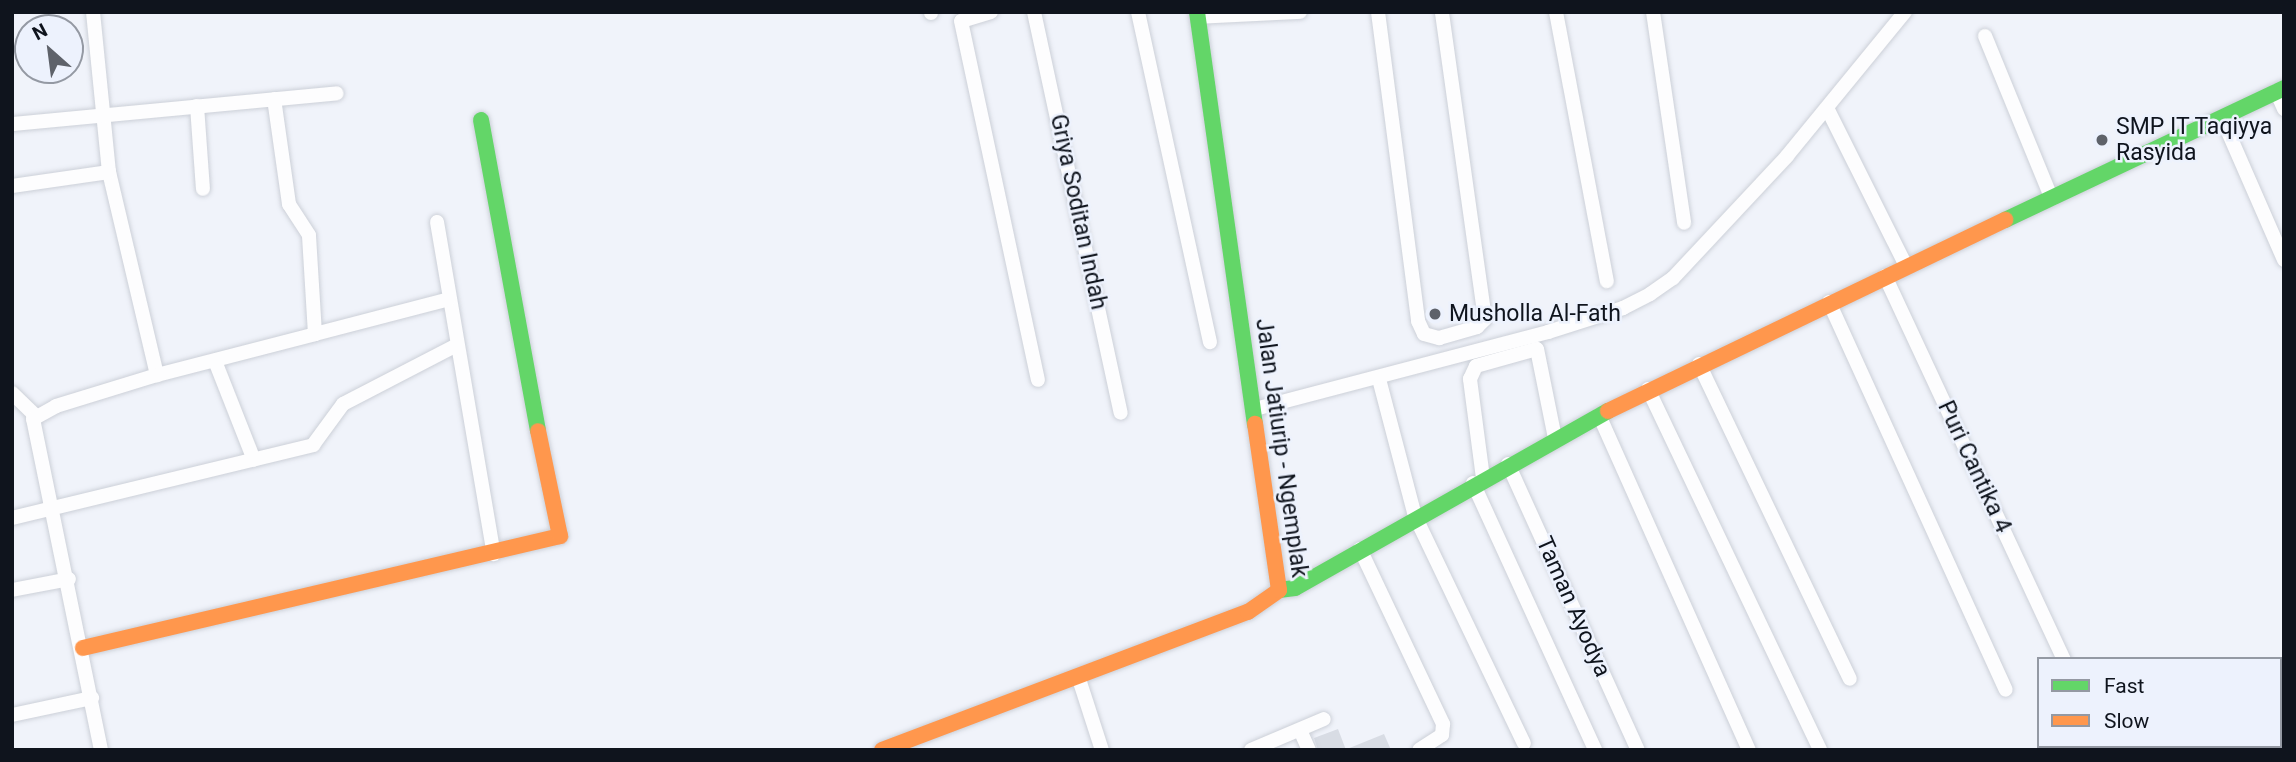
<!DOCTYPE html>
<html>
<head>
<meta charset="utf-8">
<style>
  body { margin:0 }
  #map { position:relative; width:2296px; height:762px; overflow:hidden; background:#f0f3fa; font-family:Roboto,sans-serif }
  div>[style] { position:absolute }
  [style*='--x'] { left:calc(var(--x)*1px); top:calc(var(--y)*1px); width:calc(var(--w)*1px); rotate:calc(var(--a)*1deg) }
  .building>* { inset:0; background:#d8dce4 }
  .roads { filter:drop-shadow(0 0 2px #ccd0d8) drop-shadow(0 0 2px #ccd0d8) }
  .street>* { height:14px; margin:-7px; padding:0 7px; transform-origin:7px; border-radius:7px; background:#fdfdfe }
  .fast>* { height:16px; margin:-8px; padding:0 8px; transform-origin:8px; border-radius:8px; background:#63d668 }
  .slow>* { height:16px; margin:-8px; padding:0 8px; transform-origin:8px; border-radius:8px; background:#ff974d }
  .dots>* { width:19px; height:19px; translate:-50% -50%; box-sizing:border-box; border:4px solid #edf2fd; border-radius:50% }
  span { translate:-50% -50%; white-space:nowrap; text-align:center; line-height:1.15; -webkit-text-stroke:5px #edf2fd; paint-order:stroke }
  .poi-label { font-size:23px; color:#0f141d }
  .left { translate:0 -50%; text-align:left }
  .street-label { font-size:23px; color:#0f141d }
  .frame { position:absolute; inset:0; border:14px solid #0f141d; pointer-events:none }
  .legend { position:absolute; left:2037px; top:657px; width:245px; height:91px; box-sizing:border-box; background:#edf2fd; border:2px solid #9499a3; margin:0; padding:9px 12px; list-style:none; font-size:21px; color:#0f141d }
  .legend li { display:flex; align-items:center; gap:14px; height:35px }
  .legend b { width:35px; border:2px solid #9499a3 }
  .north { position:absolute; left:14px; top:14px; width:70px; height:70px; box-sizing:border-box; background:#edf2fd; border:2px solid #9499a3; border-radius:50%; rotate:332deg; font-size:19px; font-weight:700; line-height:28px; text-align:center; color:#0f141d }
  .north::after { content:''; display:block; margin:auto; width:24px; height:32px; background:#5e626a; clip-path:polygon(50% 0,100% 100%,50% 72%,0 100%) }
</style>
</head>
<body>
<div id="map">
  <div class="building">
    <div style="clip-path:polygon(1338px 729px,1346px 750px,1318px 750px,1314px 738px)"></div>
    <div style="clip-path:polygon(1384px 734px,1391px 750px,1347px 750px,1347px 749px)"></div>
  </div>
  <div class="roads">
    <div class="street">
      <div style="--x:93;--y:12;--w:161;--a:84.3"></div>
      <div style="--x:109;--y:172;--w:209;--a:76.7"></div>
      <div style="--x:931;--y:12;--w:1;--a:90"></div>
      <div style="--x:991;--y:12;--w:31;--a:163"></div>
      <div style="--x:961;--y:21;--w:367;--a:77.9"></div>
      <div style="--x:1034;--y:12;--w:410;--a:77.8"></div>
      <div style="--x:1138;--y:12;--w:338;--a:77.7"></div>
      <div style="--x:1378;--y:12;--w:312;--a:82.6"></div>
      <div style="--x:1418;--y:321;--w:14;--a:65"></div>
      <div style="--x:1424;--y:334;--w:16;--a:15"></div>
      <div style="--x:1439;--y:338;--w:40;--a:-16"></div>
      <div style="--x:1477;--y:327;--w:11;--a:-45"></div>
      <div style="--x:1485;--y:319;--w:310;--a:-98"></div>
      <div style="--x:1556;--y:12;--w:274;--a:79.3"></div>
      <div style="--x:1653;--y:12;--w:213;--a:81.6"></div>
      <div style="--x:1197;--y:17;--w:103;--a:-2.8"></div>
      <div style="--x:1985;--y:36;--w:176;--a:67.7"></div>
      <div style="--x:2276;--y:91;--w:20;--a:66"></div>
      <div style="--x:197;--y:106;--w:83;--a:85.9"></div>
      <div style="--x:1827;--y:108;--w:177;--a:63.4"></div>
      <div style="--x:2222;--y:118;--w:155;--a:66.4"></div>
      <div style="--x:12;--y:124;--w:326;--a:-5.4"></div>
      <div style="--x:12;--y:186;--w:98;--a:-8.2"></div>
      <div style="--x:437;--y:222;--w:337;--a:80.3"></div>
      <div style="--x:1885;--y:276;--w:423;--a:65"></div>
      <div style="--x:1829;--y:302;--w:426;--a:65.5"></div>
      <div style="--x:315;--y:334;--w:138;--a:-14.6"></div>
      <div style="--x:215;--y:361;--w:106;--a:68.5"></div>
      <div style="--x:1699;--y:364;--w:349;--a:64.4"></div>
      <div style="--x:1379;--y:379;--w:142;--a:75.3"></div>
      <div style="--x:1415;--y:516;--w:252;--a:64.4"></div>
      <div style="--x:1648;--y:389;--w:400;--a:64.5"></div>
      <div style="--x:12;--y:393;--w:32;--a:44"></div>
      <div style="--x:1255;--y:409;--w:303;--a:-14.7"></div>
      <div style="--x:1548;--y:332;--w:79;--a:-17.7"></div>
      <div style="--x:1623;--y:308;--w:30;--a:-27"></div>
      <div style="--x:1650;--y:294;--w:28;--a:-35"></div>
      <div style="--x:1673;--y:278;--w:167;--a:-46.9"></div>
      <div style="--x:1787;--y:156;--w:186;--a:-50.7"></div>
      <div style="--x:1599;--y:415;--w:367;--a:65.9"></div>
      <div style="--x:1508;--y:464;--w:314;--a:65.6"></div>
      <div style="--x:1483;--y:478;--w:100;--a:-97.5"></div>
      <div style="--x:1470;--y:379;--w:14;--a:-65"></div>
      <div style="--x:1476;--y:366;--w:63;--a:-15.6"></div>
      <div style="--x:1537;--y:349;--w:91;--a:78.6"></div>
      <div style="--x:1473;--y:483;--w:294;--a:65.4"></div>
      <div style="--x:12;--y:518;--w:310;--a:-13.6"></div>
      <div style="--x:313;--y:445;--w:51;--a:-53.8"></div>
      <div style="--x:343;--y:404;--w:128;--a:-27.4"></div>
      <div style="--x:1360;--y:549;--w:194;--a:64.6"></div>
      <div style="--x:1443;--y:724;--w:11;--a:95"></div>
      <div style="--x:1442;--y:735;--w:27;--a:147"></div>
      <div style="--x:12;--y:590;--w:58;--a:-10.9"></div>
      <div style="--x:1079;--y:679;--w:75;--a:72.1"></div>
      <div style="--x:12;--y:715;--w:82;--a:-12"></div>
      <div style="--x:1300;--y:730;--w:22;--a:66"></div>
      <div style="--x:101;--y:750;--w:338;--a:-101.6"></div>
      <div style="--x:33;--y:419;--w:26;--a:-29"></div>
      <div style="--x:56;--y:406;--w:106;--a:-17.1"></div>
      <div style="--x:157;--y:375;--w:163;--a:-14.5"></div>
      <div style="--x:315;--y:334;--w:99;--a:-93.5"></div>
      <div style="--x:309;--y:235;--w:37;--a:-123"></div>
      <div style="--x:289;--y:204;--w:106;--a:-98.1"></div>
      <div style="--x:1251;--y:750;--w:79;--a:-23"></div>
    </div>
    <div class="fast">
      <div style="--x:1197;--y:12;--w:416;--a:82"></div>
      <div style="--x:481;--y:120;--w:316;--a:79.6"></div>
      <div style="--x:2005;--y:220;--w:309;--a:-25.3"></div>
      <div style="--x:1279;--y:590;--w:16;--a:-7"></div>
      <div style="--x:1295;--y:588;--w:360;--a:-29.5"></div>
    </div>
    <div class="slow">
      <div style="--x:1608;--y:411;--w:441;--a:-25.7"></div>
      <div style="--x:83;--y:648;--w:490;--a:-13.2"></div>
      <div style="--x:560;--y:536;--w:107;--a:-101.8"></div>
      <div style="--x:882;--y:750;--w:391;--a:-20.7"></div>
      <div style="--x:1248;--y:612;--w:38;--a:-35"></div>
      <div style="--x:1279;--y:590;--w:168;--a:-98.2"></div>
    </div>
  </div>
  <div class="dots">
    <div style="left:2102px;top:140px;background:#5e626a"></div>
    <div style="left:1435px;top:314px;background:#5e626a"></div>
  </div>
  <div class="poi-label">
    <span class="left" style="left:2116px;top:140px">SMP IT Taqiyya<br>Rasyida</span>
    <span class="left" style="left:1449px;top:314px">Musholla Al-Fath</span>
  </div>
  <div class="street-label">
    <span style="left:1078px;top:212px;rotate:78deg">Griya Soditan Indah</span>
    <span style="left:1281px;top:448px;rotate:82deg">Jalan Jatiurip - Ngemplak</span>
    <span style="left:1974px;top:467px;rotate:65deg">Puri Cantika 4</span>
    <span style="left:1573px;top:607px;rotate:66deg">Taman Ayodya</span>
  </div>
  <div class="frame"></div>
  <ul class="legend">
  <li><b style="height:9px;background:#63d668"></b>Fast</li>
  <li><b style="height:9px;background:#ff974d"></b>Slow</li>
  </ul>
  <div class="north">N</div>
</div>
</body>
</html>
